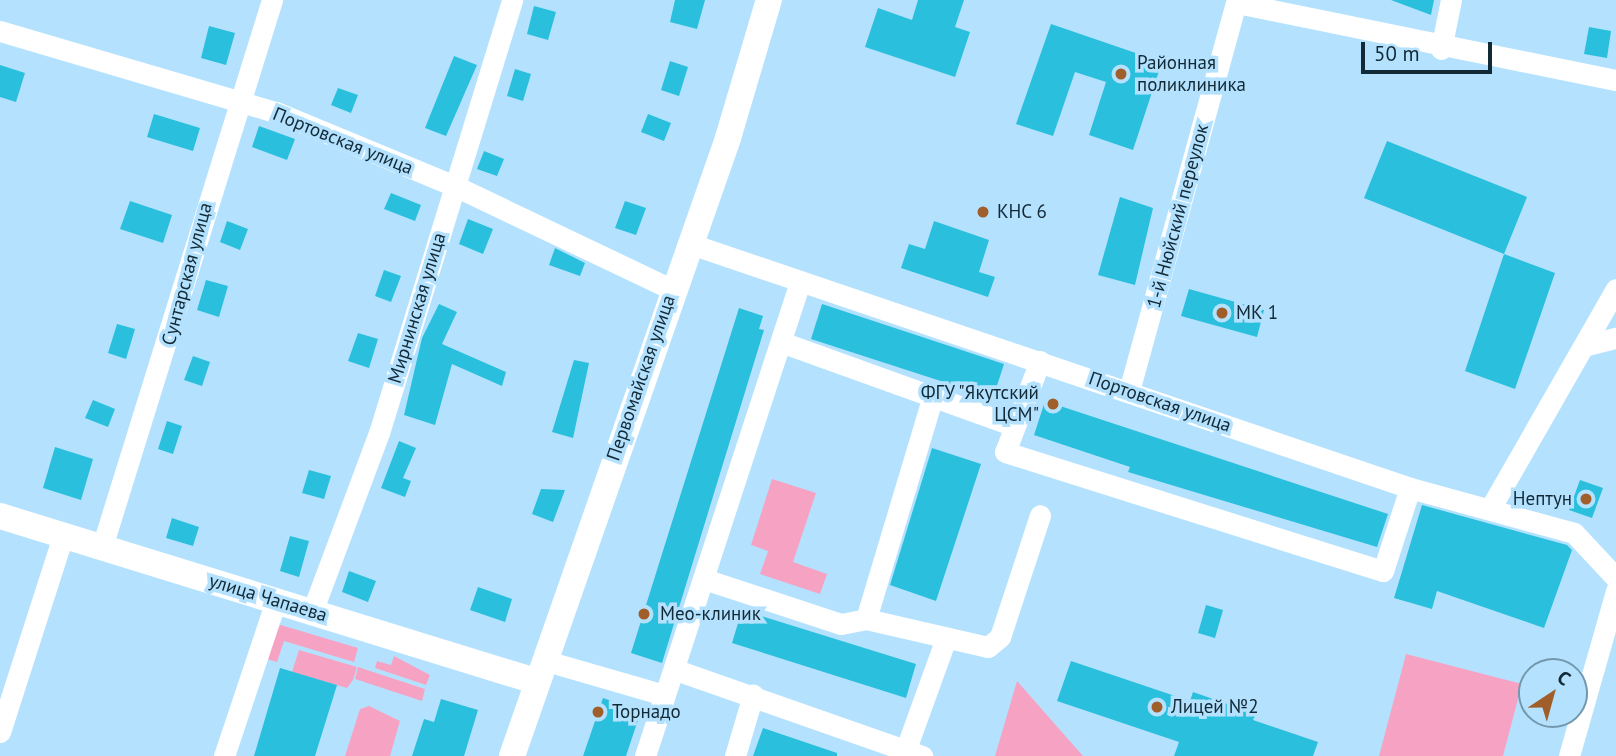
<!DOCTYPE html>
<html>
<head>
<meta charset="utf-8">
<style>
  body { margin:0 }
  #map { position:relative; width:1616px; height:756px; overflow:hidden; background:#b4e2fe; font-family:"PT Sans",sans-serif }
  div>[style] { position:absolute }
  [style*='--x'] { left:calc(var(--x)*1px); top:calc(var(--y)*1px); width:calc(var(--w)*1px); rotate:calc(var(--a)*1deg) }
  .green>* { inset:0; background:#f6a3c3 }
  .building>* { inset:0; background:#2abfdd }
  .minor>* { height:21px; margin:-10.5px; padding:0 10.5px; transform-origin:10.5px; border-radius:10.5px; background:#fff }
  .major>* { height:26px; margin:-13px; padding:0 13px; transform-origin:13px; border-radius:13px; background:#fff }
  .dots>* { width:19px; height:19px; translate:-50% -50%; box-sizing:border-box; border:4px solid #b4e2fe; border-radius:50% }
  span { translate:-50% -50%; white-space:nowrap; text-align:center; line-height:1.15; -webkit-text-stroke:7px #b4e2fe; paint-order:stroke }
  .poi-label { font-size:19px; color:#122936 }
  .left { translate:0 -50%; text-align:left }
  .right { translate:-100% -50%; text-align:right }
  .street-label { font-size:19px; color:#122936 }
  .north { position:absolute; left:1518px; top:658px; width:70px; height:70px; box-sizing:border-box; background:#b4e2fe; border:2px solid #7398ae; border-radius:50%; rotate:36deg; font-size:19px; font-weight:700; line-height:28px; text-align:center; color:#122936 }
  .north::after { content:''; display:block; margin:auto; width:24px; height:32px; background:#a05e2b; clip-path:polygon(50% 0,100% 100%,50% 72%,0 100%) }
  .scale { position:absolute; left:1361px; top:42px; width:131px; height:32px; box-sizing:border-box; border:4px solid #122936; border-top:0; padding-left:9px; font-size:21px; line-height:24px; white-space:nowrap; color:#122936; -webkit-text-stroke:5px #b4e2fe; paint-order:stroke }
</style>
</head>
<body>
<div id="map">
  <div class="green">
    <div style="clip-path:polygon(772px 479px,816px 493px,793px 562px,827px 574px,820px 594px,760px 574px,768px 551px,751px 545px)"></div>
    <div style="clip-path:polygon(274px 623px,358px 648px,354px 662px,284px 641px,277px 662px,263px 658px)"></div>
    <div style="clip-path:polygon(299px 650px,357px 667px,353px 680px,347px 688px,292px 672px)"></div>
    <div style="clip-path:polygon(1406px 654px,1522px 684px,1503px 756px,1379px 756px)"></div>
    <div style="clip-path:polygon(394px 656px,430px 675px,426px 685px,375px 668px,377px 661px,391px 665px)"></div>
    <div style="clip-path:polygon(358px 667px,425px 689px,422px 701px,355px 679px)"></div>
    <div style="clip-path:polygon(1017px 681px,1083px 756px,995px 756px)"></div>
    <div style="clip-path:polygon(369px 706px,400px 721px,390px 756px,345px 756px,360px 709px)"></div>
  </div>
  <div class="building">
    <div style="clip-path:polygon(675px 0,705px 0,697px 29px,670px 22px)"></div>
    <div style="clip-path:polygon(918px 0,964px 0,955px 27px,970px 32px,955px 77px,865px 47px,878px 8px,912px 20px)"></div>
    <div style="clip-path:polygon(1391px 0,1434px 0,1431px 15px)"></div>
    <div style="clip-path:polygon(534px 6px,556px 12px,548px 40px,527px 34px)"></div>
    <div style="clip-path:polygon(1051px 24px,1162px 62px,1133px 150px,1089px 135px,1106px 82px,1075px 72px,1053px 136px,1016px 124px)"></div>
    <div style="clip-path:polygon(209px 26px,235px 33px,226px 65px,201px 58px)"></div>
    <div style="clip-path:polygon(1589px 27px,1611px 31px,1607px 58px,1584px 54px)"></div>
    <div style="clip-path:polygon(454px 56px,477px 65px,446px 136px,425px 128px)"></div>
    <div style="clip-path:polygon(670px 61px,688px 67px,679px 96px,661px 90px)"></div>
    <div style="clip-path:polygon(0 65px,25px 73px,16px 102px,0 97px)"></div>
    <div style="clip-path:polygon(515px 69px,531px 74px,523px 101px,507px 96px)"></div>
    <div style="clip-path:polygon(338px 88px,358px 95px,351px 113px,331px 105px)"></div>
    <div style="clip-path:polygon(154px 114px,200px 128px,193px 151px,147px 137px)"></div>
    <div style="clip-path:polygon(648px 114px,671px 123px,664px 141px,641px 132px)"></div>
    <div style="clip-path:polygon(259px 126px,295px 139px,287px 160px,252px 147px)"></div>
    <div style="clip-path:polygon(1387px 141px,1527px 197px,1504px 254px,1364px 198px)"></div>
    <div style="clip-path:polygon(484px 151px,504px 159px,497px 176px,477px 169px)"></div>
    <div style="clip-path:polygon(391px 193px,421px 205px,415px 221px,384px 209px)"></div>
    <div style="clip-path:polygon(1120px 197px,1153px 208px,1135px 285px,1098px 275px)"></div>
    <div style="clip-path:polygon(130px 201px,172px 215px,163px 243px,120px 229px)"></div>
    <div style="clip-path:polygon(625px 201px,646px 208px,636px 235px,615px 228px)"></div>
    <div style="clip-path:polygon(468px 219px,493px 229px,483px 254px,459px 244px)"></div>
    <div style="clip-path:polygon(227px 221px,248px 229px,240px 250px,220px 242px)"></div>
    <div style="clip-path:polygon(934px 221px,989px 240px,979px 272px,995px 277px,988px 297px,901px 268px,909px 244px,925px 249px)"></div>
    <div style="clip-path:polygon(555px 248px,585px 263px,580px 276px,549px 265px)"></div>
    <div style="clip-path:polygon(1504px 254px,1555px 273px,1515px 389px,1465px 371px)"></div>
    <div style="clip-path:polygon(384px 270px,401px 276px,391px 302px,375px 296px)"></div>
    <div style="clip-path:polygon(206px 280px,228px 286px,219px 317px,197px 310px)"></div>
    <div style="clip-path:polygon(1189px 289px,1264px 310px,1257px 337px,1181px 316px)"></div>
    <div style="clip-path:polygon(439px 304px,457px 312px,442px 344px,506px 372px,502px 386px,452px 364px,435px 425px,404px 415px,422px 338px)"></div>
    <div style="clip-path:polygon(822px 304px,1004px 364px,993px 398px,811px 339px)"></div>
    <div style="clip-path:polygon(739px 308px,763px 316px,759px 329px,764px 330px,662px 663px,631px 653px)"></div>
    <div style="clip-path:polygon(117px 324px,135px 329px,126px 359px,108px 353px)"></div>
    <div style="clip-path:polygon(358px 333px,378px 339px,369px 368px,348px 361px)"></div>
    <div style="clip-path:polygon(193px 356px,210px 362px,202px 386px,184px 380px)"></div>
    <div style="clip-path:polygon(574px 360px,589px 363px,573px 438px,552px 432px)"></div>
    <div style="clip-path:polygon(93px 400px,115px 409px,108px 427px,85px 418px)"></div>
    <div style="clip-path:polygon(1045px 401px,1388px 514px,1377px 547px,1128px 472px,1130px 467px,1034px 435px)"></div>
    <div style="clip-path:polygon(167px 421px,182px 426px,173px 454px,158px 449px)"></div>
    <div style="clip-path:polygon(399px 441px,416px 448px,403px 478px,411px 481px,405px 497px,381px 488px)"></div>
    <div style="clip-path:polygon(55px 447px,93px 459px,81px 500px,43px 488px)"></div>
    <div style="clip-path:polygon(932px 448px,981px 464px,936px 601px,890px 585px)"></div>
    <div style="clip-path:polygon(309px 470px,331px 476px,324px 499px,302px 493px)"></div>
    <div style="clip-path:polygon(1580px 480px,1603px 488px,1592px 518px,1569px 510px)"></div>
    <div style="clip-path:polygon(541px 489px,565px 490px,553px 522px,532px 514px)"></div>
    <div style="clip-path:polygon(1422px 505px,1567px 545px,1572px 550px,1544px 628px,1437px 591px,1432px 609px,1394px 598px)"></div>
    <div style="clip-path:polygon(172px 518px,199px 527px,193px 546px,166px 538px)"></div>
    <div style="clip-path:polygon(290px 536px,309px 541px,299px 577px,280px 571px)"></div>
    <div style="clip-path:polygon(349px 571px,376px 581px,368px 602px,342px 592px)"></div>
    <div style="clip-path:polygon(478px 587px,512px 599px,505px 622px,470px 610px)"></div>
    <div style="clip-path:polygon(1206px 605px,1223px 610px,1215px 638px,1198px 633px)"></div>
    <div style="clip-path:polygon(742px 610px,916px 664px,906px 698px,732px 643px)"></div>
    <div style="clip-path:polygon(1071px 661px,1190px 701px,1193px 692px,1256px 714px,1253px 720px,1318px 742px,1313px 756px,1174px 756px,1179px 742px,1057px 701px)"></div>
    <div style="clip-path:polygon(280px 668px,337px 685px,315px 756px,254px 756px)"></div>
    <div style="clip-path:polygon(603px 698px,641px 711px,626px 756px,583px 756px)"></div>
    <div style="clip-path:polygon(441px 699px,478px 710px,464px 756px,412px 756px,424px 719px,434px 722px)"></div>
    <div style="clip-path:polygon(763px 728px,837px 753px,837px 756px,753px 756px)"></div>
  </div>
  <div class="minor">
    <div style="--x:1237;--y:3;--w:387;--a:11.5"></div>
    <div style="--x:0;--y:31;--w:288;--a:16.4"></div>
    <div style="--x:276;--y:112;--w:194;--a:22.5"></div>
    <div style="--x:455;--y:186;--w:239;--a:25.5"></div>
    <div style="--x:1441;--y:49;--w:50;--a:-78.5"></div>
    <div style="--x:688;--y:243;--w:762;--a:18.74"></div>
    <div style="--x:1410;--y:488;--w:170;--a:15.3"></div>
    <div style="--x:1574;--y:533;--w:62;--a:47"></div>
    <div style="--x:781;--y:342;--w:245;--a:19.8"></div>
    <div style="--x:1587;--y:345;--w:30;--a:-14"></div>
    <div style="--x:1040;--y:361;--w:97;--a:111"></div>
    <div style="--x:1005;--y:452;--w:396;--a:17.5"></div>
    <div style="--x:1383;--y:571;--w:87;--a:-72"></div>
    <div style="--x:1129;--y:391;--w:406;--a:-74.6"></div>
    <div style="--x:1491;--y:507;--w:251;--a:-60.2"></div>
    <div style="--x:102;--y:547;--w:573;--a:-72.74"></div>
    <div style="--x:704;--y:579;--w:144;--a:18.2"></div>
    <div style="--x:841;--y:624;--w:25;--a:-11"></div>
    <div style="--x:866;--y:619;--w:125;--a:12.9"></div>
    <div style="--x:988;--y:647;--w:16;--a:-40"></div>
    <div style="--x:1000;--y:637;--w:128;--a:-71.8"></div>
    <div style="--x:312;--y:612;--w:191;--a:-69.5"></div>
    <div style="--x:379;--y:433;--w:453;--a:-72.9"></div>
    <div style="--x:866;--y:619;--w:230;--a:-73.3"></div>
    <div style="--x:543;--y:660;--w:123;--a:16.1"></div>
    <div style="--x:676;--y:670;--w:261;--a:19.3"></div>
    <div style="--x:0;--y:732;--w:206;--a:-72.2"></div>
    <div style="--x:907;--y:746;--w:112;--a:-70.1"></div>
    <div style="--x:224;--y:756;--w:163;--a:-71.5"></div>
    <div style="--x:645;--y:756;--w:498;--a:-71.9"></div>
    <div style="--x:735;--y:756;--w:64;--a:-73.6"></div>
    <div style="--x:1569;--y:756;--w:172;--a:-74.1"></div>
  </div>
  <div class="major">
    <div style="--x:0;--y:516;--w:560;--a:17.14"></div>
    <div style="--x:512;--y:756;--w:655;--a:-70.73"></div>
    <div style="--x:728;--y:138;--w:144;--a:-73.5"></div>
  </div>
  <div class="dots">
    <div style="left:1121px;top:74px;background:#a05e2b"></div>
    <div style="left:983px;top:212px;background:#a05e2b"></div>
    <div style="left:1222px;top:313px;background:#a05e2b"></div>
    <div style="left:1053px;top:404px;background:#a05e2b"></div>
    <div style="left:1586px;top:499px;background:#a05e2b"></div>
    <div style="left:644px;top:614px;background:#a05e2b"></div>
    <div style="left:1157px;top:707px;background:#a05e2b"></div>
    <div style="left:598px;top:712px;background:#a05e2b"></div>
  </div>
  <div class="poi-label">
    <span class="left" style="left:1137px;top:74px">Районная<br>поликлиника</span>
    <span class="left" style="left:997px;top:212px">КНС 6</span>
    <span class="left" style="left:1236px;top:313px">МК 1</span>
    <span class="right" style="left:1039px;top:404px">ФГУ "Якутский<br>ЦСМ"</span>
    <span class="right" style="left:1572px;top:499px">Нептун</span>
    <span class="left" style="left:660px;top:614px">Мео-клиник</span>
    <span class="left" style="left:1171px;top:707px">Лицей №2</span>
    <span class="left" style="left:612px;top:712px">Торнадо</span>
  </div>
  <div class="street-label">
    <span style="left:343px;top:141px;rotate:22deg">Портовская улица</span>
    <span style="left:1178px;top:216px;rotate:-75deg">1-й Нюйский переулок</span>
    <span style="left:187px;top:274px;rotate:-75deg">Сунтарская улица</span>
    <span style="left:417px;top:308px;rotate:-73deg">Мирнинская улица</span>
    <span style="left:641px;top:378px;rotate:-71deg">Первомайская улица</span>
    <span style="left:1160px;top:402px;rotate:19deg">Портовская улица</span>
    <span style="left:268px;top:598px;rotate:17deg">улица Чапаева</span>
  </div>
  <div class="north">С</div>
  <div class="scale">50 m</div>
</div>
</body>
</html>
